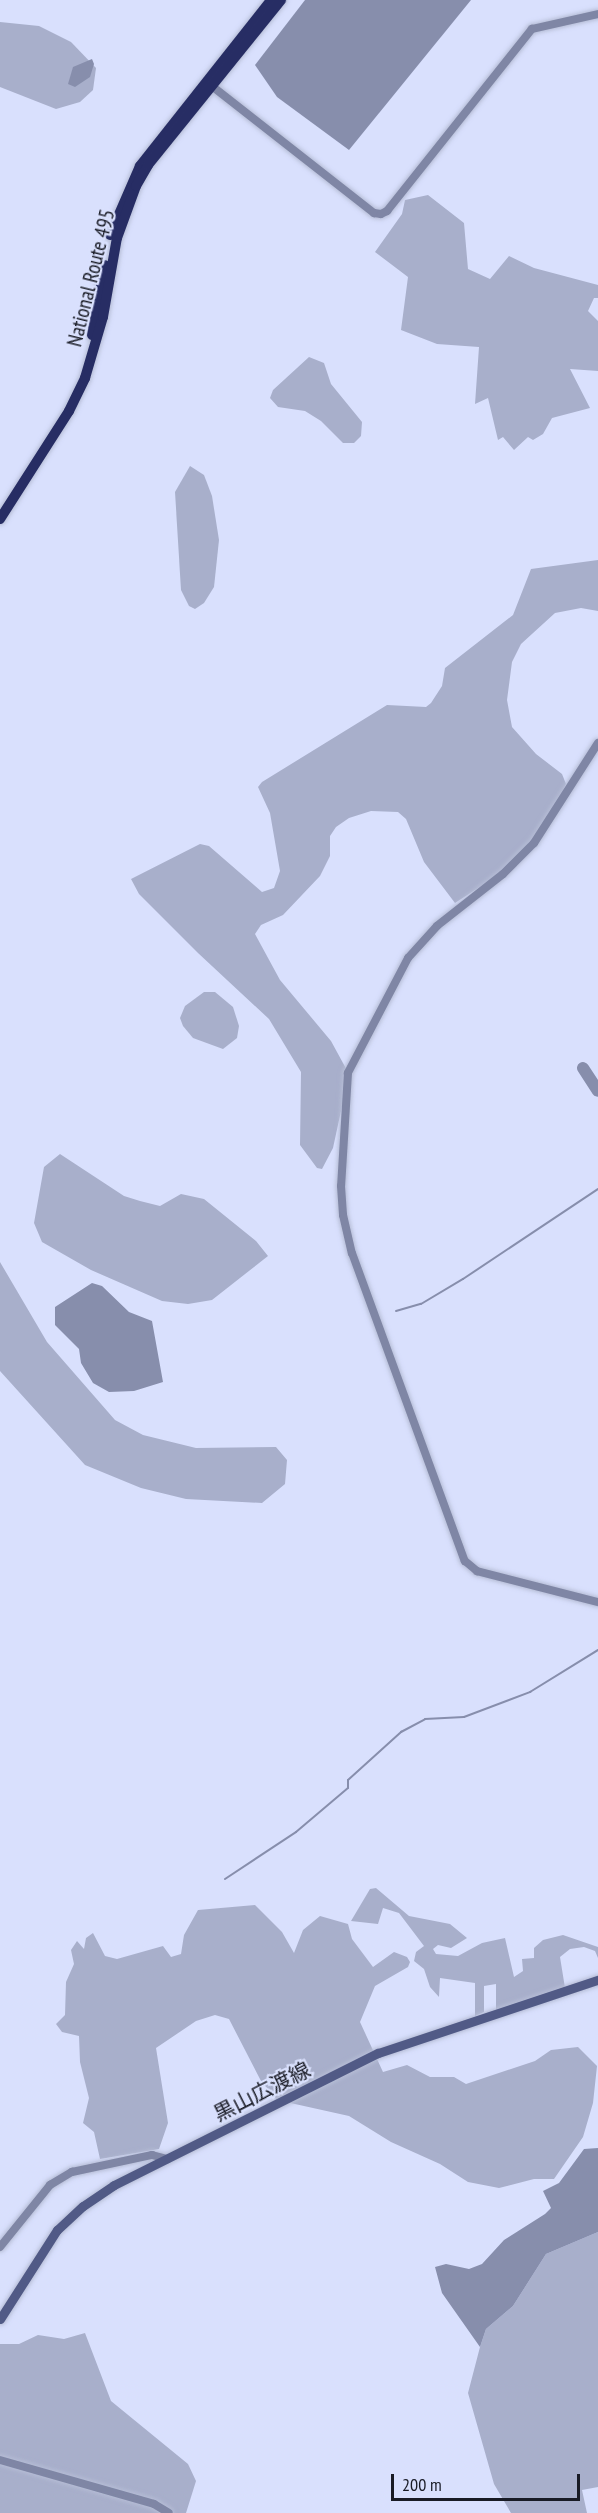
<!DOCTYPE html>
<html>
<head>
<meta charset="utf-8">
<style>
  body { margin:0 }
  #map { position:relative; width:598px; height:2513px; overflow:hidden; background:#d9e0fd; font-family:"PT Sans Narrow","Noto Sans JP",sans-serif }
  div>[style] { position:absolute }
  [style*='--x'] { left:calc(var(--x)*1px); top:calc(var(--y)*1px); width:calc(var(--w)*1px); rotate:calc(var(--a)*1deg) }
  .green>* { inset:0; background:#a8afcb }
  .water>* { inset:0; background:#878eac }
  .stream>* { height:2px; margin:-1px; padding:0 1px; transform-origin:1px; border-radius:1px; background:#878eac }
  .river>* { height:12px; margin:-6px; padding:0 6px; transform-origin:6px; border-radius:6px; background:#878eac }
  .roads { filter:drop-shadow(0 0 2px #b6bdd6) drop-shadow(0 0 2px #b6bdd6) }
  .tertiary>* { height:8px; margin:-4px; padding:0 4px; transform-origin:4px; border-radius:4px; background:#7f86a5 }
  .secondary>* { height:9px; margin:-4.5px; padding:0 4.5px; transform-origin:4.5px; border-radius:4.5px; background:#515a86 }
  .trunk>* { height:10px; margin:-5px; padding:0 5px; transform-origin:5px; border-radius:5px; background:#272d64 }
  span { translate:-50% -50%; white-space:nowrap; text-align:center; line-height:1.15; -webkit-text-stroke:4.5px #d9e0fd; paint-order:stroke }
  .street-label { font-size:21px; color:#191b25 }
  .scale { position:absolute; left:391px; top:2474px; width:189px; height:27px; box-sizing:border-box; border:3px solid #191b25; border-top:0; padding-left:8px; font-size:18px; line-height:21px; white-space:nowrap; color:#191b25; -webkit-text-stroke:4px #d9e0fd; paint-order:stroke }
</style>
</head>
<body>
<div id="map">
  <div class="green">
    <div style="clip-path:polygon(0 22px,39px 26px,71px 42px,96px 68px,93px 90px,80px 102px,56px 109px,0 87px)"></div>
    <div style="clip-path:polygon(428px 195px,464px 223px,468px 269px,490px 279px,509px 256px,534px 268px,598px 285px,598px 298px,594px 298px,588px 311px,598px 321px,598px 371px,570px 369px,590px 408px,552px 418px,543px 434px,533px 440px,528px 437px,514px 450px,503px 437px,498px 440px,488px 398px,475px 404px,479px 347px,437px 344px,401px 330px,408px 277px,375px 252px,402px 214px,405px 200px)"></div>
    <div style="clip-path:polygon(309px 357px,324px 363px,331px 384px,362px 422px,361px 436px,354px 443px,343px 443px,321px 421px,305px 411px,278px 407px,270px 398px,273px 390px)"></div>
    <div style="clip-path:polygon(190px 466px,204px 475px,212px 496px,219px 540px,214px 587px,204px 603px,195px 609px,189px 606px,181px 590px,175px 492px)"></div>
    <div style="clip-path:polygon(598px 560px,598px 611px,581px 608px,555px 613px,521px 644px,512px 662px,507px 700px,512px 727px,536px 754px,562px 774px,566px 784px,547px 825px,492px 879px,455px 903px,424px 862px,406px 819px,398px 812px,371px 811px,349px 818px,336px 827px,330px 836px,330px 856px,320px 876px,283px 915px,261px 925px,255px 934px,280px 980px,331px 1041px,349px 1074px,333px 1148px,322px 1169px,317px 1168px,300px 1145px,301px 1072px,269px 1019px,198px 953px,139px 894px,131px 879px,200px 844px,209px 846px,262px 892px,274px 888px,280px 871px,270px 813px,258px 787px,262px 782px,387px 705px,426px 707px,431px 703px,442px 686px,445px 668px,513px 615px,531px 569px)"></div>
    <div style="clip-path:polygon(204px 992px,215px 992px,233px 1007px,239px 1026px,237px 1038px,223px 1049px,193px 1038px,183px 1026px,180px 1018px,185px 1006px)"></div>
    <div style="clip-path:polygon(60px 1154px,124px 1196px,140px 1201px,160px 1206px,181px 1194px,204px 1199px,256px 1241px,268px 1256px,212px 1300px,188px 1304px,162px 1301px,91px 1270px,42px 1242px,34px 1223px,44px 1167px)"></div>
    <div style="clip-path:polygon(0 1262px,47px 1342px,115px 1420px,143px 1435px,196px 1448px,276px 1447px,287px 1460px,285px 1484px,262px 1503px,186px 1499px,141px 1488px,85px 1465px,0 1371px)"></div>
    <div style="clip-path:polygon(376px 1888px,409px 1916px,450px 1924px,467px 1938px,451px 1948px,438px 1945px,433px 1949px,436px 1954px,458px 1956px,482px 1943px,505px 1938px,514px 1977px,523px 1971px,522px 1959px,534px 1958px,534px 1948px,543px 1940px,563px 1935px,598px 1947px,598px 1958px,595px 1951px,584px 1947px,570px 1949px,560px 1957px,565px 1988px,496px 2010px,496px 1984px,484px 1986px,484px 2012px,475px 2016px,475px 1983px,440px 1978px,439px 1997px,430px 1987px,424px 1969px,414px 1961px,416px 1952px,424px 1946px,399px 1913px,383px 1908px,378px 1924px,351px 1921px,370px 1889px)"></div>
    <div style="clip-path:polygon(255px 1905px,282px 1932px,294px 1953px,303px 1930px,320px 1916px,348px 1924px,352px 1939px,373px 1967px,394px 1952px,407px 1957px,410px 1962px,408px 1967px,375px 1986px,360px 2022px,383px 2072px,407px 2065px,430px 2077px,454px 2077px,466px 2084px,535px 2061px,551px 2050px,578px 2047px,597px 2066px,593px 2103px,583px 2137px,554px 2179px,534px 2179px,499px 2188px,468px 2182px,440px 2164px,391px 2142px,349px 2116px,277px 2100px,261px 2081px,229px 2019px,215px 2015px,196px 2021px,156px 2048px,168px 2123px,159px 2149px,100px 2159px,94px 2132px,83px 2123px,89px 2098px,80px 2062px,79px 2036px,62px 2032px,56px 2024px,65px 2015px,66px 1982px,74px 1964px,71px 1950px,77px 1941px,84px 1949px,86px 1938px,93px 1933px,105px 1956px,117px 1959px,163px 1946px,171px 1957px,181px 1954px,184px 1935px,198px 1910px)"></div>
    <div style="clip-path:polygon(598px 2232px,598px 2487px,582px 2490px,587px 2513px,511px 2513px,494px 2484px,468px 2393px,480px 2347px,486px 2329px,513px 2306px,546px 2254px)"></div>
    <div style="clip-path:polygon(85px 2333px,111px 2401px,188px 2464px,196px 2481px,186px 2513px,0 2513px,0 2344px,19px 2344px,38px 2335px,64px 2339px)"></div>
  </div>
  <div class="water">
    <div style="clip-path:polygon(305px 0,471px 0,349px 150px,277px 97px,255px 65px)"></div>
    <div style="clip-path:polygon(92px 59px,94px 64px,90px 77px,75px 87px,68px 84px,73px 67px)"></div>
    <div style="clip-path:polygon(92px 1283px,102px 1286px,129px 1312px,152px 1321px,163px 1382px,134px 1391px,109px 1392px,93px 1383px,81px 1363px,79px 1349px,55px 1325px,55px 1307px)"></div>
    <div style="clip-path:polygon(598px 2148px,598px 2232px,546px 2254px,513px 2306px,486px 2329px,480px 2347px,442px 2293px,435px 2267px,446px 2264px,469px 2269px,482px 2264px,504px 2240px,545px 2214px,551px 2208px,543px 2191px,559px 2183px,584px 2149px)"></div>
  </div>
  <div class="stream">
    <div style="--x:396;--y:1311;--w:26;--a:-16"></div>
    <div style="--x:421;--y:1304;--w:49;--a:-30.8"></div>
    <div style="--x:463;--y:1279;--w:162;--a:-33.7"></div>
    <div style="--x:225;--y:1879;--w:85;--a:-33.5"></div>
    <div style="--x:296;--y:1832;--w:68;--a:-40.2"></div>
    <div style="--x:348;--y:1788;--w:8;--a:-90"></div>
    <div style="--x:348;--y:1780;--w:72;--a:-42.2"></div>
    <div style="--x:401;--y:1732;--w:27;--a:-28"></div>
    <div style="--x:425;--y:1719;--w:39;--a:-3"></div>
    <div style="--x:464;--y:1717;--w:71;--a:-20.7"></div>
    <div style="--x:530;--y:1692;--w:80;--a:-31.7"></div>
  </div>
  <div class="river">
    <div style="--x:583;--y:1068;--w:27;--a:57"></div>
  </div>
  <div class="roads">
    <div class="tertiary">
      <div style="--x:208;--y:83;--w:211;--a:38.1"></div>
      <div style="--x:374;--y:213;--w:7;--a:8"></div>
      <div style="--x:381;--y:214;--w:7;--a:-27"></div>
      <div style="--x:387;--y:211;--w:233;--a:-51.5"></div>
      <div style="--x:532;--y:29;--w:68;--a:-12.8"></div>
      <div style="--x:598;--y:743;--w:119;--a:122.6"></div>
      <div style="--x:534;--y:843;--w:44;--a:135"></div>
      <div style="--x:503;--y:874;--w:84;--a:141.8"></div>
      <div style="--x:437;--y:926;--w:43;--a:132.2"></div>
      <div style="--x:408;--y:958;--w:130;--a:117.6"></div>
      <div style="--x:348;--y:1073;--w:113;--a:93.5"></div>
      <div style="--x:341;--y:1186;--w:29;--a:86"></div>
      <div style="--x:343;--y:1215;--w:39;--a:77"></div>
      <div style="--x:352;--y:1253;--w:328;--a:69.9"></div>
      <div style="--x:465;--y:1561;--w:16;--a:40"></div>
      <div style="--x:477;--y:1571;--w:125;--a:14.4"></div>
      <div style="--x:0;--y:2247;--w:80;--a:-51.1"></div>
      <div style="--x:50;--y:2185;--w:26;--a:-31"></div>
      <div style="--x:72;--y:2172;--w:82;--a:-12"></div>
      <div style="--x:152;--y:2155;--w:16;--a:15"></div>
      <div style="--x:0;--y:2460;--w:160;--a:15.9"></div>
      <div style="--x:154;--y:2504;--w:17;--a:31"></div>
    </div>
    <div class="secondary">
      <div style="--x:0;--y:2319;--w:106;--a:-57.4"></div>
      <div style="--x:57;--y:2230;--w:35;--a:-43"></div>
      <div style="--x:83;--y:2206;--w:37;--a:-34"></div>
      <div style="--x:114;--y:2185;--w:295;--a:-26.6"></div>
      <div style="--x:378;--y:2053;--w:232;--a:-18.4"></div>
    </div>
    <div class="trunk">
      <div style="--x:110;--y:235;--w:75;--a:-66.5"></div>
      <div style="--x:140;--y:166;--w:211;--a:-51.7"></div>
      <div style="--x:92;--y:335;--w:71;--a:-79.5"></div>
      <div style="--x:0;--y:519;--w:128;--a:-57.4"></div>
      <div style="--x:69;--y:411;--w:37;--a:-64"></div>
      <div style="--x:85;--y:378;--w:64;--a:-73.6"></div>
      <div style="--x:103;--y:317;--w:80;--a:-80"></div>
      <div style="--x:117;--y:238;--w:55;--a:-69.9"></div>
      <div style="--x:136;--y:186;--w:24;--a:-60"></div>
      <div style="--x:148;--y:165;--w:212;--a:-51.1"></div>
    </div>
  </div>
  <div class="street-label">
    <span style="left:91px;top:278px;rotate:-76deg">National Route 495</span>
    <span style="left:262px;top:2092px;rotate:-27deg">黒山広渡線</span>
  </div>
  <div class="scale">200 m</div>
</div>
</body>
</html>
